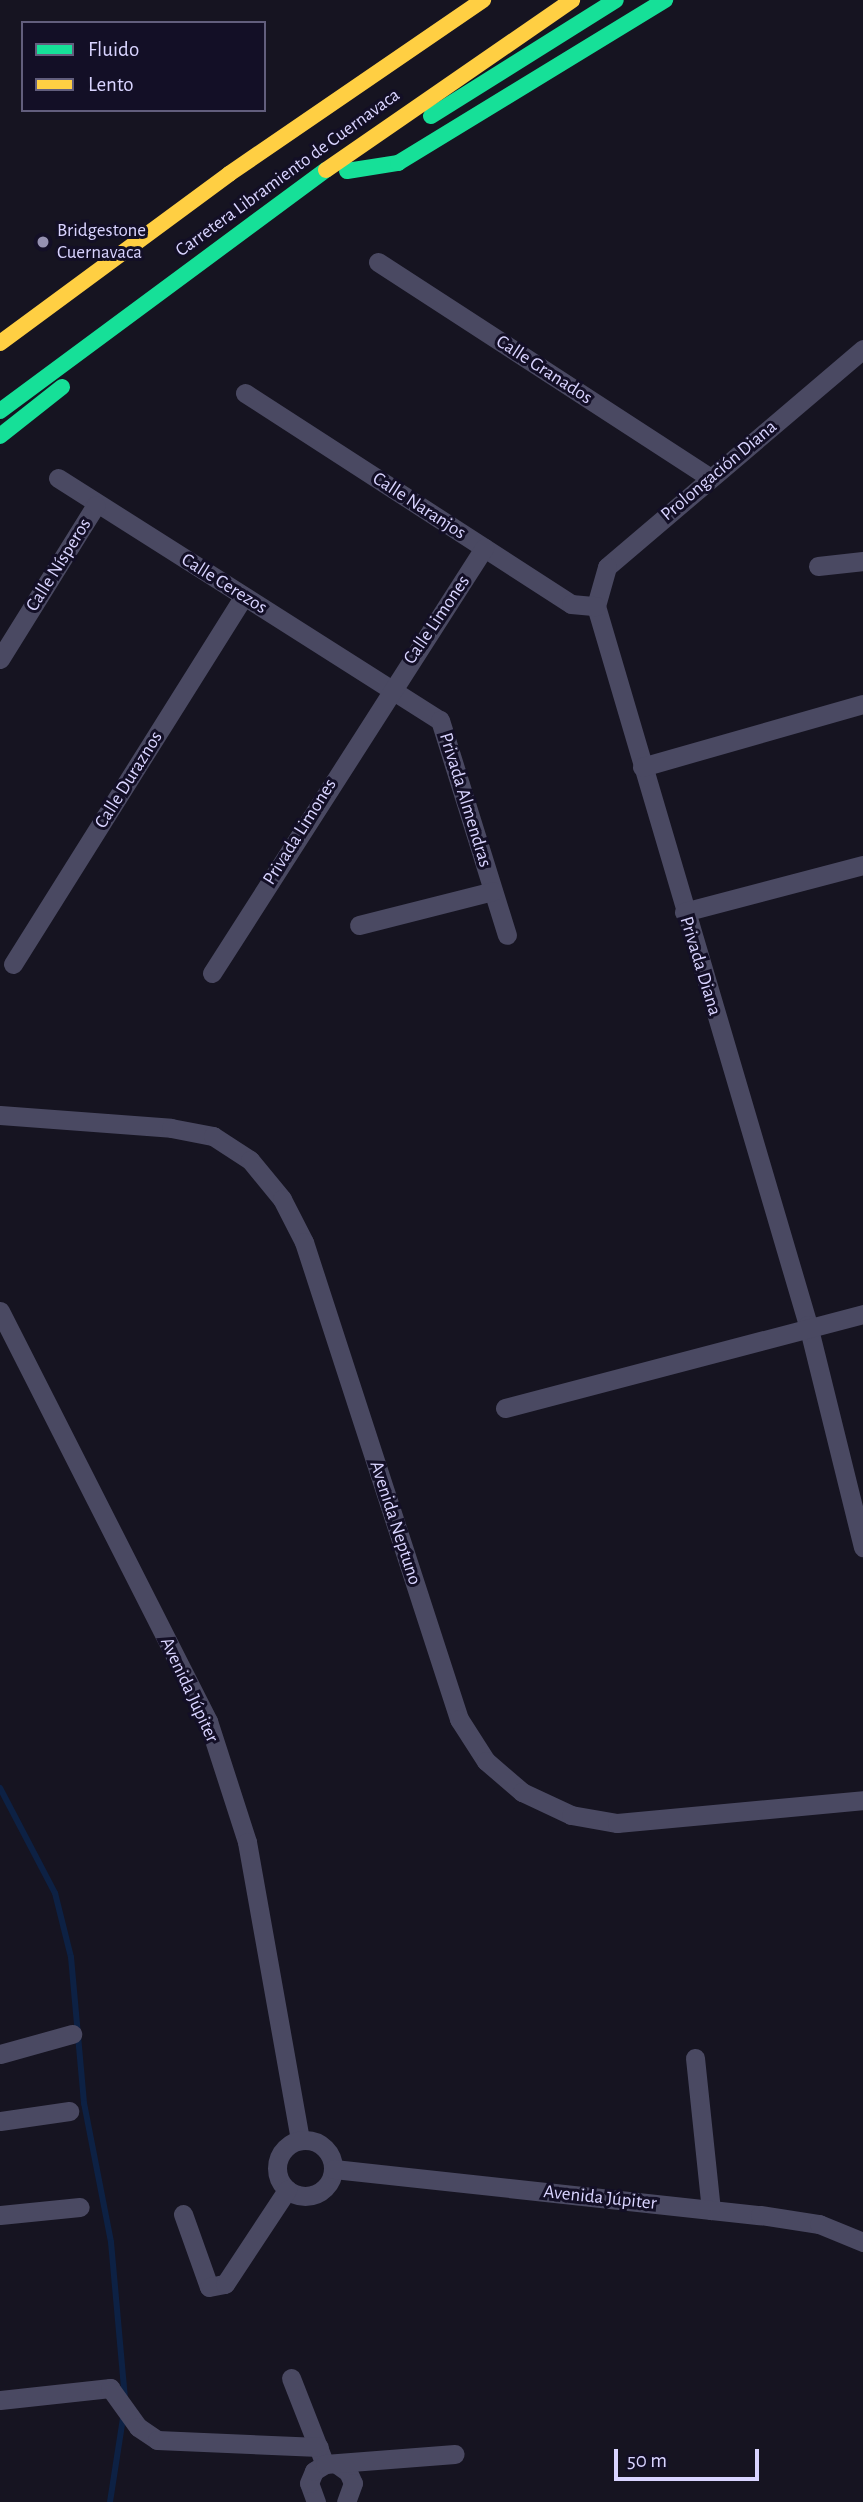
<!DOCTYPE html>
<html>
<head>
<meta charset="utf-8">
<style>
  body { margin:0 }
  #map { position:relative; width:863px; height:2502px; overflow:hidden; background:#161421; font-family:"Alegreya Sans",sans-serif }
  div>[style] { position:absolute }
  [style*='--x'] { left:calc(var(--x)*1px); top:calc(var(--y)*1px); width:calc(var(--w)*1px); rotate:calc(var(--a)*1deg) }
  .stream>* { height:6px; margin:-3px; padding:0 3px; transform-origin:3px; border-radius:3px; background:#0d2144 }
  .street>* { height:19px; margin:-9.5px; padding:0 9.5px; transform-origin:9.5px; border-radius:9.5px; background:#4a4962 }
  .street>.ring { margin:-9.5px; padding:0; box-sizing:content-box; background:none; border:19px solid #4a4962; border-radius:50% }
  .fast>* { height:16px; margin:-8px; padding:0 8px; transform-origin:8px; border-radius:8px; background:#16e098 }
  .slow>* { height:16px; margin:-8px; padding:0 8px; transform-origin:8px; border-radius:8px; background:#ffcf43 }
  .dots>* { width:19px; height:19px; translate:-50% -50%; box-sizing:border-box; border:4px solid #130f26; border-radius:50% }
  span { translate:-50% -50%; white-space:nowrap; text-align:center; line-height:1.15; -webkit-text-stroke:6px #130f26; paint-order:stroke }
  .street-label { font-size:19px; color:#d9d4ff }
  .poi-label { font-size:19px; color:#d9d4ff }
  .left { translate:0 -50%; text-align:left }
  .legend { position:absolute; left:21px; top:21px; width:245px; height:91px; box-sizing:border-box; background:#130f26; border:2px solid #625e7d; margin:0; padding:9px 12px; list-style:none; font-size:21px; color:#d9d4ff }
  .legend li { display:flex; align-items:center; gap:14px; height:35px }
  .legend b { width:35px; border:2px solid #625e7d }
  .scale { position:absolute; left:614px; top:2449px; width:145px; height:32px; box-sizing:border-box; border:4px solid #d9d4ff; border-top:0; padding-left:9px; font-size:21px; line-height:24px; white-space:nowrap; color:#d9d4ff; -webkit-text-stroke:5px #130f26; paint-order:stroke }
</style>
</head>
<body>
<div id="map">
  <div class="stream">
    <div style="--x:0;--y:1788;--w:119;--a:62.4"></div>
    <div style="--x:55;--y:1893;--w:66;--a:76"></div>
    <div style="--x:71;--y:1957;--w:147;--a:84.9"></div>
    <div style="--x:84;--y:2103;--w:142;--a:79"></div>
    <div style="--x:111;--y:2242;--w:159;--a:84.9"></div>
    <div style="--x:110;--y:2502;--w:85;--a:-81.2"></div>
  </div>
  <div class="street">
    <div style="--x:378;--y:262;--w:396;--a:33"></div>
    <div style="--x:863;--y:349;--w:336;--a:139.6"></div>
    <div style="--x:607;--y:567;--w:41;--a:105.8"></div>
    <div style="--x:596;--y:606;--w:750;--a:73.57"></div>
    <div style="--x:808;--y:1325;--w:229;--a:76.1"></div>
    <div style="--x:245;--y:393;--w:388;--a:32.9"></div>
    <div style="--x:571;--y:604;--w:25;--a:5"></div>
    <div style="--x:58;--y:478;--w:452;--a:32.4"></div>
    <div style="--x:440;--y:720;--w:225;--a:72.7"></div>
    <div style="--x:818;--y:566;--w:45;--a:-6.3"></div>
    <div style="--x:0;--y:659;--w:181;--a:-58.1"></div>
    <div style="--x:642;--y:767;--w:230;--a:-15.9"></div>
    <div style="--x:684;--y:912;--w:185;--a:-14.7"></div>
    <div style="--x:359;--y:925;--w:138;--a:-14.2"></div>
    <div style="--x:13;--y:964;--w:434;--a:-57.9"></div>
    <div style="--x:212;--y:973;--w:505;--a:-57.38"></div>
    <div style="--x:0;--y:1115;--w:171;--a:4.3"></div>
    <div style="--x:171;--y:1128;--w:43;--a:10.8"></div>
    <div style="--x:213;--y:1136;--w:44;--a:33"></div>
    <div style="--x:250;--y:1160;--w:50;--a:50.6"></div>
    <div style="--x:282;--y:1199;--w:48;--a:62.9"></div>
    <div style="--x:304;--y:1242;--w:502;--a:72"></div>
    <div style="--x:459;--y:1719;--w:50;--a:57.3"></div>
    <div style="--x:486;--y:1761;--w:48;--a:40.7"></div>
    <div style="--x:522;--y:1792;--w:54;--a:25.1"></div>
    <div style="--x:571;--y:1815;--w:47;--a:9.9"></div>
    <div style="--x:617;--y:1823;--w:247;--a:-5.3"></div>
    <div style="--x:0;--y:1311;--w:460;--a:63.1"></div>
    <div style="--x:208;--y:1721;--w:127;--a:72.1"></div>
    <div style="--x:247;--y:1842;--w:303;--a:79.9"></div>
    <div style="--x:505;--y:1408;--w:370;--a:-14.7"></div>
    <div style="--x:0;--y:2054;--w:75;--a:-15.5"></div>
    <div style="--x:695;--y:2058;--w:153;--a:84"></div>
    <div style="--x:0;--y:2121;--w:70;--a:-8.2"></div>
    <div class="ring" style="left:277px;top:2140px;width:37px;height:37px"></div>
    <div style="--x:334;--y:2169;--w:428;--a:6.2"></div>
    <div style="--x:760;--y:2215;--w:60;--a:8.7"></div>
    <div style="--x:819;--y:2224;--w:48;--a:22.2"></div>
    <div style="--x:183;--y:2214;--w:77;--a:70.4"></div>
    <div style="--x:209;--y:2287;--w:16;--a:-11"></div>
    <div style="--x:225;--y:2284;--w:113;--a:-56.6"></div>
    <div style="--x:0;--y:2215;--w:80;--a:-5.7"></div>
    <div style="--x:291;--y:2378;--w:85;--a:68.6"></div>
    <div style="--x:0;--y:2400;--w:111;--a:-6.2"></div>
    <div style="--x:110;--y:2388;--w:48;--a:54.3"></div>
    <div style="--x:138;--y:2427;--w:23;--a:34"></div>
    <div style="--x:157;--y:2440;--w:162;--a:2.5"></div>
    <div style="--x:338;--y:2465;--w:12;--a:35"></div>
    <div style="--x:348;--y:2472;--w:12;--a:66"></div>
    <div style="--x:353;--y:2483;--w:20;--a:110"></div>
    <div style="--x:316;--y:2502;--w:20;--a:-110"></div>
    <div style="--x:309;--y:2483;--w:13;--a:-67"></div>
    <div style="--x:314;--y:2471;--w:13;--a:-32"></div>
    <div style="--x:325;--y:2464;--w:130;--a:-4.4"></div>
  </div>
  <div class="fast">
    <div style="--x:431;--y:116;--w:218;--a:-32.1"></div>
    <div style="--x:347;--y:171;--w:52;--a:-8.9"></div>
    <div style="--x:398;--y:163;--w:313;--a:-31.4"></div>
    <div style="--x:0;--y:411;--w:405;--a:-36.5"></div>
    <div style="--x:0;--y:436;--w:79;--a:-38.3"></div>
  </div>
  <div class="slow">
    <div style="--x:326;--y:170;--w:299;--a:-34.6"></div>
    <div style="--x:0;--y:343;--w:285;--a:-36.4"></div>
    <div style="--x:229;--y:174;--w:308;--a:-34.4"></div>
  </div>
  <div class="dots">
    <div style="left:43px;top:242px;background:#9591b1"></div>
  </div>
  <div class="street-label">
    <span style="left:288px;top:173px;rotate:-36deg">Carretera Libramiento de Cuernavaca</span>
    <span style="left:544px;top:370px;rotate:33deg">Calle Granados</span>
    <span style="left:719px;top:471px;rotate:-40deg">Prolongación Diana</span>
    <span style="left:419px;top:506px;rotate:33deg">Calle Naranjos</span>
    <span style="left:59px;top:565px;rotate:-58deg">Calle Nísperos</span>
    <span style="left:224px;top:584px;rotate:32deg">Calle Cerezos</span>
    <span style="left:437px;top:620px;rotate:-56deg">Calle Limones</span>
    <span style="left:129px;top:780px;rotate:-58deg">Calle Duraznos</span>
    <span style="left:465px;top:800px;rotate:73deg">Privada Almendras</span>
    <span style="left:300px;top:832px;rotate:-58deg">Privada Limones</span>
    <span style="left:700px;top:966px;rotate:73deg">Privada Diana</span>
    <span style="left:395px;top:1523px;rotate:72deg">Avenida Neptuno</span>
    <span style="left:189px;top:1690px;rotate:65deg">Avenida Júpiter</span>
    <span style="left:600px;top:2198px;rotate:6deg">Avenida Júpiter</span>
  </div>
  <div class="poi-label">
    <span class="left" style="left:57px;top:242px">Bridgestone<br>Cuernavaca</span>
  </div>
  <ul class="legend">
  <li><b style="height:9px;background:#16e098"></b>Fluido</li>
  <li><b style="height:9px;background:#ffcf43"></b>Lento</li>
  </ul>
  <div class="scale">50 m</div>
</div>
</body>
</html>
